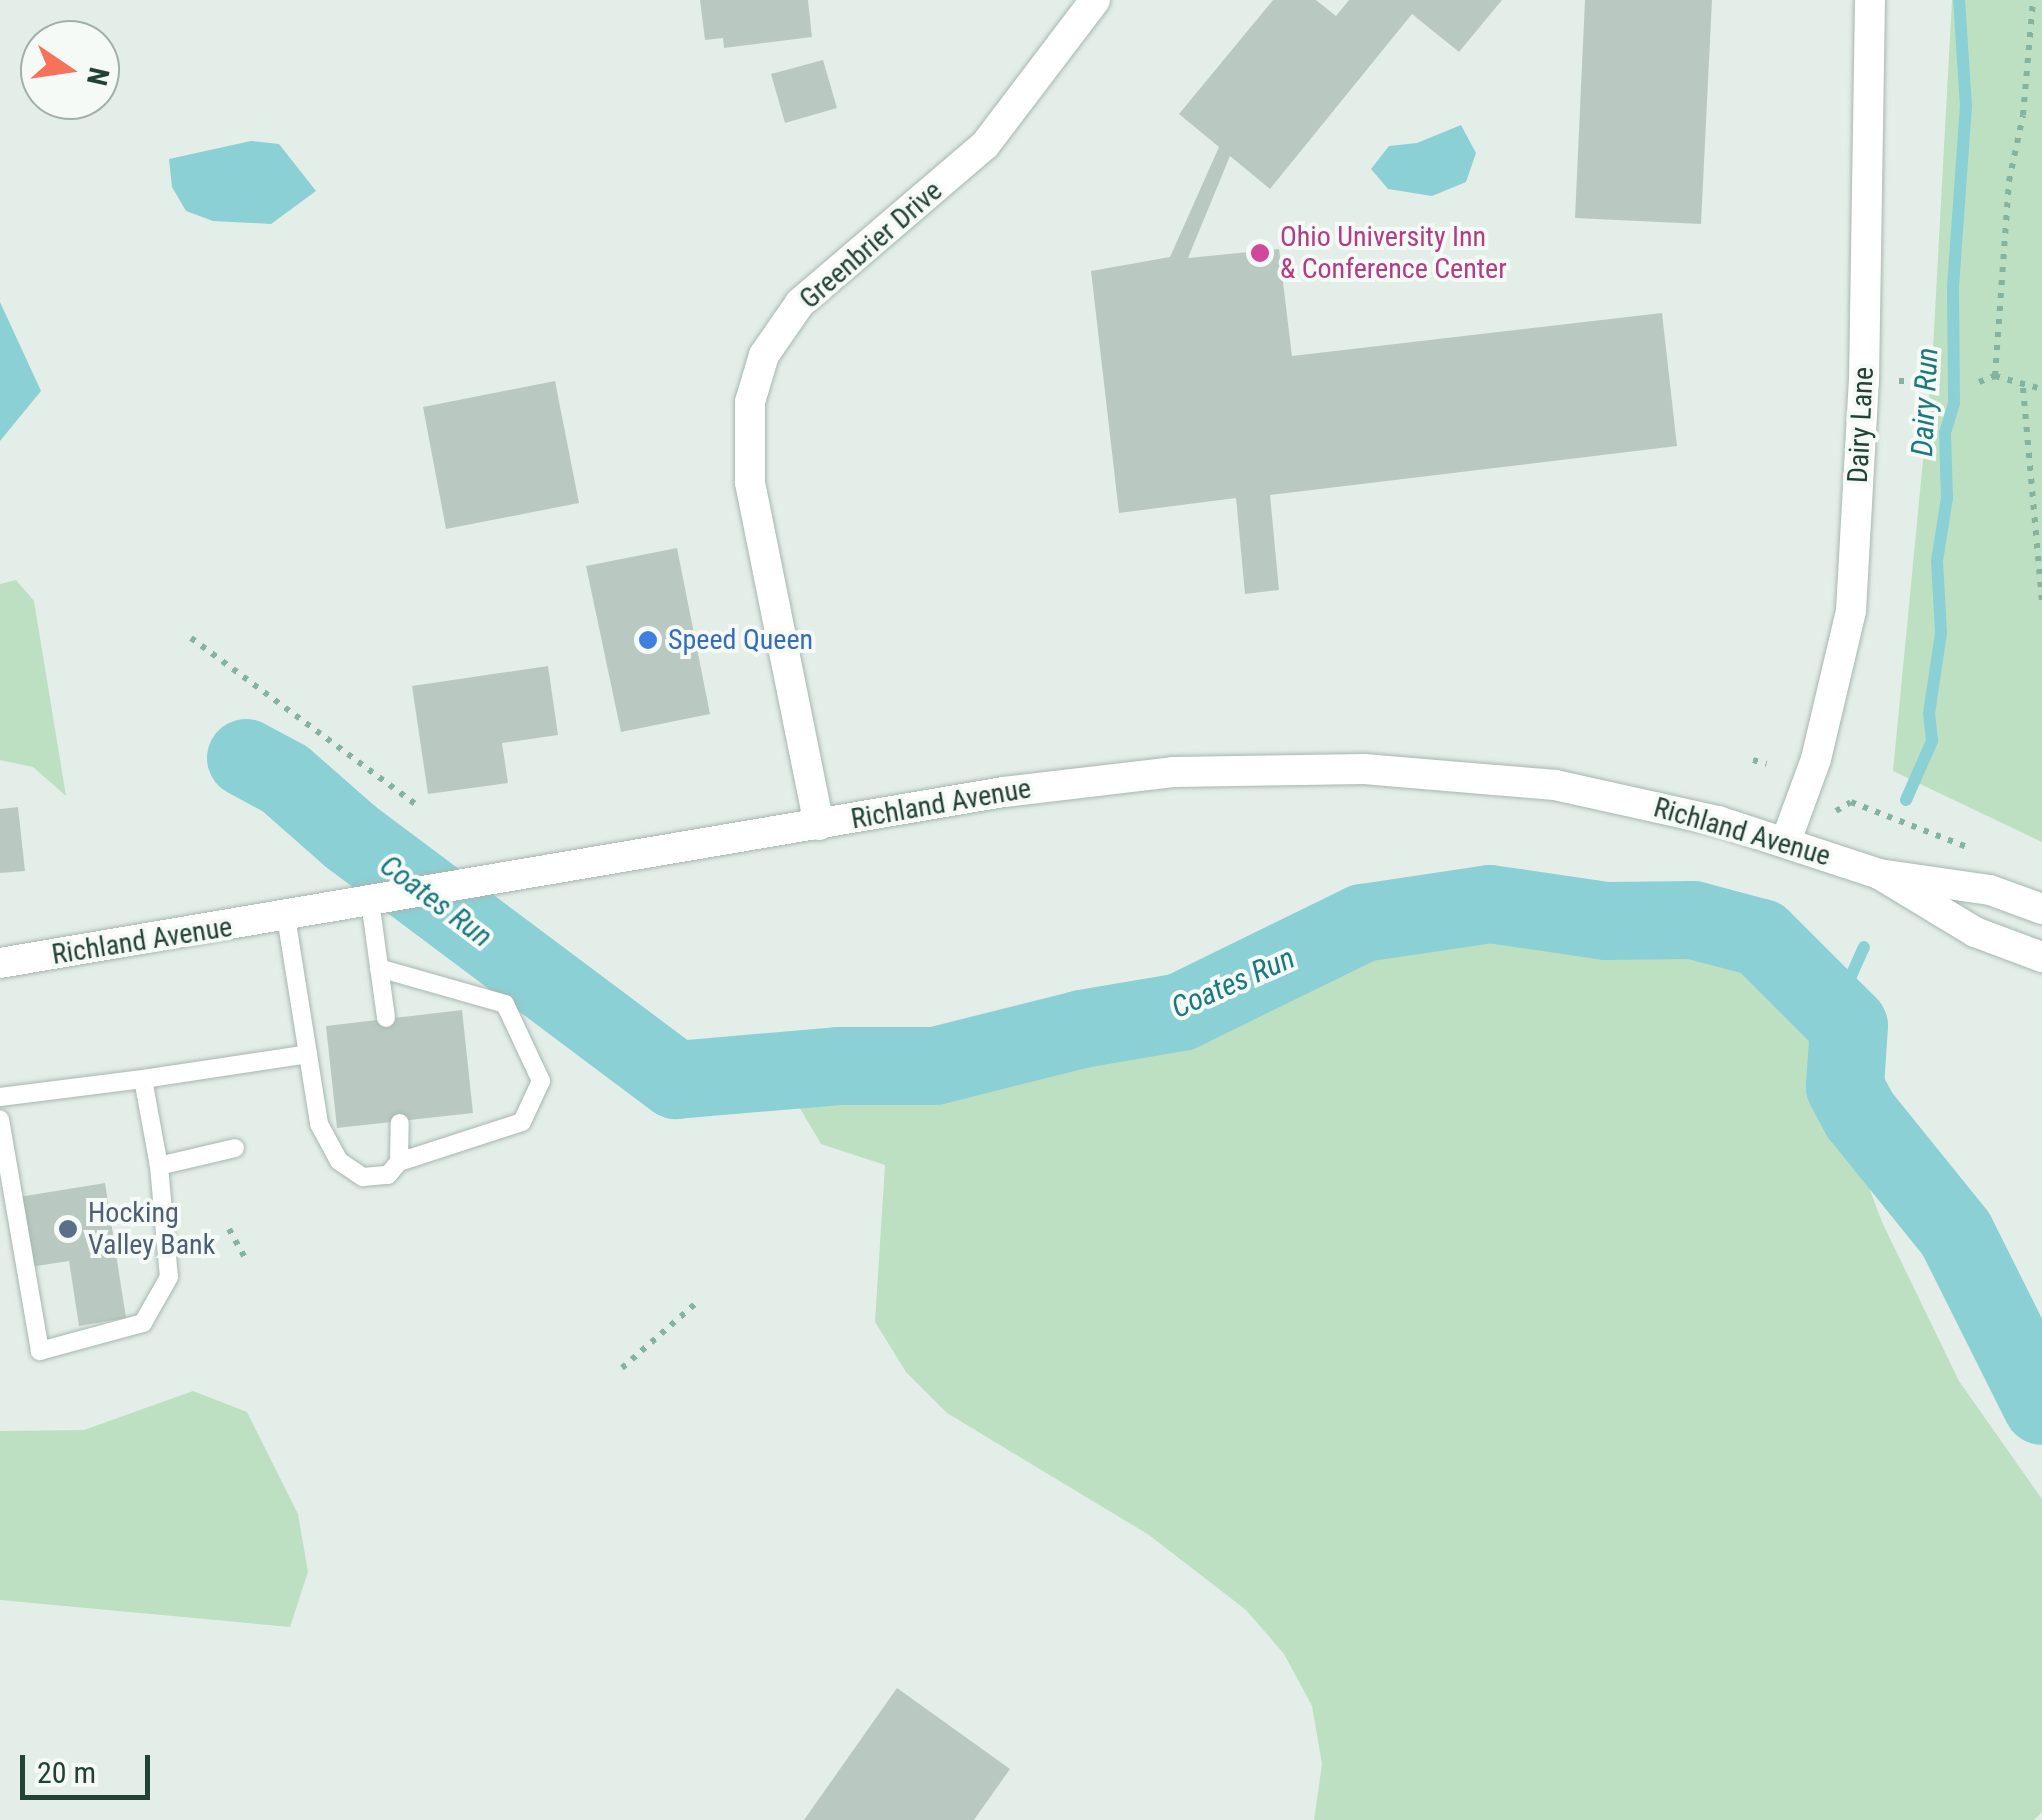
<!DOCTYPE html>
<html>
<head>
<meta charset="utf-8">
<style>
  body { margin:0 }
  #map { position:relative; width:2042px; height:1820px; overflow:hidden; background:#e4eee9; font-family:"Roboto Condensed",sans-serif }
  div>[style] { position:absolute }
  [style*='--x'] { left:calc(var(--x)*1px); top:calc(var(--y)*1px); width:calc(var(--w)*1px); rotate:calc(var(--a)*1deg) }
  .green>* { inset:0; background:#bde0c3 }
  .water>* { inset:0; background:#8bd0d5 }
  .stream>* { height:12px; margin:-6px; padding:0 6px; transform-origin:6px; border-radius:6px; background:#8bd0d5 }
  .river>* { height:78px; margin:-39px; padding:0 39px; transform-origin:39px; border-radius:39px; background:#8bd0d5 }
  .building>* { inset:0; background:#b9c9c2 }
  .path>* { height:6px; margin-top:-3px; transform-origin:0; background:repeating-linear-gradient(90deg,#84b3a0 0 5px,transparent 0 13px) }
  .roads { filter:drop-shadow(0 0 2px #a6b7b0) drop-shadow(0 0 2px #a6b7b0) }
  .lane>* { height:18px; margin:-9px; padding:0 9px; transform-origin:9px; border-radius:9px; background:#fff }
  .street>* { height:30px; margin:-15px; padding:0 15px; transform-origin:15px; border-radius:15px; background:#fff }
  .secondary>* { height:30px; margin:-15px; padding:0 15px; transform-origin:15px; border-radius:15px; background:#fff }
  .dots>* { width:28px; height:28px; translate:-50% -50%; box-sizing:border-box; border:5px solid #f5faf7; border-radius:50% }
  span { translate:-50% -50%; white-space:nowrap; text-align:center; line-height:1.15; -webkit-text-stroke:8px #f5faf7; paint-order:stroke }
  .hotel-label { font-size:28px; color:#b23c85 }
  .left { translate:0 -50%; text-align:left }
  .street-label { font-size:28px; color:#234136 }
  .shop-label { font-size:28px; color:#366cbe }
  .service-label { font-size:28px; color:#4e5e75 }
  .water-label { font-size:30px; color:#1a7880; font-style:italic }
  .north { position:absolute; left:20px; top:20px; width:100px; height:100px; box-sizing:border-box; background:#f5faf7; border:2px solid #a1b0aa; border-radius:50%; rotate:103deg; font-size:28px; font-weight:700; line-height:40px; text-align:center; color:#234136 }
  .north::after { content:''; display:block; margin:auto; width:35px; height:45px; background:#f6735a; clip-path:polygon(50% 0,100% 100%,50% 72%,0 100%) }
  .scale { position:absolute; left:20px; top:1755px; width:130px; height:45px; box-sizing:border-box; border:5px solid #234136; border-top:0; padding-left:12px; font-size:30px; line-height:35px; white-space:nowrap; color:#234136; -webkit-text-stroke:8px #f5faf7; paint-order:stroke }
</style>
</head>
<body>
<div id="map">
  <div class="green">
    <div style="clip-path:polygon(1952px 0,2042px 0,2042px 842px,1893px 771px,1932px 367px)"></div>
    <div style="clip-path:polygon(16px 580px,34px 601px,66px 796px,33px 767px,0 760px,0 584px)"></div>
    <div style="clip-path:polygon(1439px 893px,1749px 915px,1793px 951px,1822px 1001px,1841px 1056px,1862px 1169px,1882px 1222px,1959px 1381px,2042px 1499px,2042px 1812px,2034px 1820px,1314px 1820px,1322px 1764px,1312px 1706px,1284px 1654px,1246px 1610px,1149px 1535px,947px 1413px,906px 1372px,875px 1322px,885px 1165px,821px 1144px,792px 1095px,810px 1041px,866px 1043px,919px 1061px,1001px 1036px,1140px 1020px,1217px 989px,1337px 918px)"></div>
    <div style="clip-path:polygon(193px 1391px,247px 1412px,298px 1514px,308px 1572px,290px 1627px,0 1600px,0 1431px,84px 1430px)"></div>
  </div>
  <div class="water">
    <div style="clip-path:polygon(1461px 125px,1476px 153px,1466px 182px,1432px 196px,1388px 189px,1371px 169px,1389px 146px,1417px 143px)"></div>
    <div style="clip-path:polygon(251px 141px,279px 144px,316px 191px,271px 224px,213px 221px,186px 211px,172px 187px,169px 159px)"></div>
    <div style="clip-path:polygon(0 302px,41px 391px,0 441px)"></div>
  </div>
  <div class="stream">
    <div style="--x:1906;--y:800;--w:64;--a:-66.2"></div>
    <div style="--x:1932;--y:741;--w:27;--a:-96"></div>
    <div style="--x:1929;--y:714;--w:82;--a:-81.6"></div>
    <div style="--x:1941;--y:633;--w:72;--a:-93.2"></div>
    <div style="--x:1937;--y:561;--w:64;--a:-81"></div>
    <div style="--x:1947;--y:498;--w:65;--a:-91.8"></div>
    <div style="--x:1945;--y:433;--w:31;--a:-73"></div>
    <div style="--x:1954;--y:403;--w:116;--a:-90.5"></div>
    <div style="--x:1953;--y:287;--w:180;--a:-85.9"></div>
    <div style="--x:1966;--y:107;--w:107;--a:-93.7"></div>
    <div style="--x:1835;--y:1012;--w:71;--a:-66"></div>
  </div>
  <div class="river">
    <div style="--x:246;--y:758;--w:44;--a:28.3"></div>
    <div style="--x:285;--y:779;--w:88;--a:41.3"></div>
    <div style="--x:351;--y:837;--w:406;--a:36.8"></div>
    <div style="--x:676;--y:1080;--w:163;--a:-4.9"></div>
    <div style="--x:838;--y:1066;--w:97;--a:0"></div>
    <div style="--x:935;--y:1066;--w:152;--a:-14.1"></div>
    <div style="--x:1082;--y:1029;--w:100;--a:-9.7"></div>
    <div style="--x:1181;--y:1012;--w:203;--a:-26.1"></div>
    <div style="--x:1363;--y:923;--w:128;--a:-8.5"></div>
    <div style="--x:1490;--y:904;--w:118;--a:8.3"></div>
    <div style="--x:1607;--y:921;--w:86;--a:-0.7"></div>
    <div style="--x:1693;--y:920;--w:70;--a:14.8"></div>
    <div style="--x:1761;--y:938;--w:124;--a:45"></div>
    <div style="--x:1849;--y:1026;--w:61;--a:93.8"></div>
    <div style="--x:1845;--y:1087;--w:32;--a:62"></div>
    <div style="--x:1860;--y:1115;--w:153;--a:51.1"></div>
    <div style="--x:1956;--y:1234;--w:192;--a:63.4"></div>
  </div>
  <div class="building">
    <div style="clip-path:polygon(700px 0,808px 0,812px 37px,724px 48px,723px 38px,705px 40px)"></div>
    <div style="clip-path:polygon(1273px 0,1316px 0,1336px 16px,1349px 0,1502px 0,1459px 52px,1412px 14px,1270px 189px,1230px 156px,1188px 258px,1279px 249px,1292px 356px,1662px 313px,1677px 446px,1270px 495px,1279px 590px,1245px 594px,1236px 498px,1119px 513px,1091px 271px,1170px 257px,1219px 147px,1179px 114px)"></div>
    <div style="clip-path:polygon(1585px 0,1712px 0,1701px 224px,1575px 218px)"></div>
    <div style="clip-path:polygon(823px 60px,837px 108px,785px 123px,771px 74px)"></div>
    <div style="clip-path:polygon(555px 381px,579px 503px,446px 529px,423px 407px)"></div>
    <div style="clip-path:polygon(677px 548px,710px 714px,621px 732px,586px 566px)"></div>
    <div style="clip-path:polygon(548px 666px,558px 735px,502px 743px,508px 783px,428px 794px,412px 686px)"></div>
    <div style="clip-path:polygon(18px 807px,25px 871px,0 873px,0 809px)"></div>
    <div style="clip-path:polygon(462px 1010px,473px 1113px,337px 1128px,326px 1026px)"></div>
    <div style="clip-path:polygon(105px 1183px,126px 1318px,79px 1326px,69px 1261px,30px 1267px,19px 1197px)"></div>
    <div style="clip-path:polygon(897px 1688px,1010px 1769px,974px 1820px,804px 1820px)"></div>
  </div>
  <div class="path">
    <div style="--x:1995;--y:376;--w:196;--a:-85.9"></div>
    <div style="--x:2009;--y:181;--w:67;--a:-78"></div>
    <div style="--x:2023;--y:115;--w:115;--a:-85"></div>
    <div style="--x:1899;--y:381;--w:18;--a:0"></div>
    <div style="--x:1979;--y:382;--w:17;--a:-21"></div>
    <div style="--x:1995;--y:376;--w:49;--a:15.5"></div>
    <div style="--x:2023;--y:388;--w:213;--a:84.9"></div>
    <div style="--x:191;--y:638;--w:282;--a:36.5"></div>
    <div style="--x:1753;--y:760;--w:14;--a:17"></div>
    <div style="--x:1836;--y:811;--w:17;--a:-31"></div>
    <div style="--x:1851;--y:802;--w:124;--a:21.2"></div>
    <div style="--x:229;--y:1229;--w:33;--a:61"></div>
    <div style="--x:622;--y:1368;--w:97;--a:-41.2"></div>
  </div>
  <div class="roads">
    <div class="lane">
      <div style="--x:370;--y:901;--w:118;--a:82.2"></div>
      <div style="--x:286;--y:917;--w:210;--a:80.9"></div>
      <div style="--x:319;--y:1124;--w:42;--a:61.6"></div>
      <div style="--x:339;--y:1161;--w:29;--a:34"></div>
      <div style="--x:363;--y:1177;--w:25;--a:-5"></div>
      <div style="--x:388;--y:1175;--w:17;--a:-50"></div>
      <div style="--x:399;--y:1162;--w:39;--a:-89"></div>
      <div style="--x:379;--y:968;--w:131;--a:15.9"></div>
      <div style="--x:505;--y:1004;--w:85;--a:64.9"></div>
      <div style="--x:541;--y:1081;--w:45;--a:114.9"></div>
      <div style="--x:522;--y:1122;--w:129;--a:162"></div>
      <div style="--x:143;--y:1079;--w:167;--a:-8.6"></div>
      <div style="--x:0;--y:1097;--w:144;--a:-7.2"></div>
      <div style="--x:143;--y:1079;--w:88;--a:79.6"></div>
      <div style="--x:159;--y:1166;--w:111;--a:84.9"></div>
      <div style="--x:169;--y:1277;--w:53;--a:119.5"></div>
      <div style="--x:143;--y:1323;--w:107;--a:164.8"></div>
      <div style="--x:40;--y:1351;--w:235;--a:-99.8"></div>
      <div style="--x:159;--y:1166;--w:78;--a:-13.3"></div>
    </div>
    <div class="street">
      <div style="--x:819;--y:825;--w:350;--a:-101.4"></div>
      <div style="--x:750;--y:482;--w:80;--a:-90"></div>
      <div style="--x:750;--y:402;--w:49;--a:-73.4"></div>
      <div style="--x:764;--y:355;--w:63;--a:-55.3"></div>
      <div style="--x:800;--y:303;--w:243;--a:-40.5"></div>
      <div style="--x:985;--y:145;--w:182;--a:-52.8"></div>
    </div>
    <div class="secondary">
      <div style="--x:1786;--y:841;--w:87;--a:-69.9"></div>
      <div style="--x:1816;--y:759;--w:152;--a:-76.7"></div>
      <div style="--x:1851;--y:611;--w:230;--a:-86.8"></div>
      <div style="--x:1864;--y:381;--w:381;--a:-89.1"></div>
      <div style="--x:1879;--y:874;--w:112;--a:31.1"></div>
      <div style="--x:1975;--y:932;--w:72;--a:20.5"></div>
      <div style="--x:0;--y:963;--w:1018;--a:-9.67"></div>
      <div style="--x:1004;--y:792;--w:170;--a:-6.7"></div>
      <div style="--x:1173;--y:772;--w:191;--a:-0.9"></div>
      <div style="--x:1364;--y:769;--w:192;--a:4.8"></div>
      <div style="--x:1555;--y:785;--w:167;--a:12.5"></div>
      <div style="--x:1718;--y:821;--w:169;--a:18.2"></div>
      <div style="--x:1879;--y:874;--w:112;--a:8.2"></div>
      <div style="--x:1990;--y:890;--w:55;--a:20.1"></div>
    </div>
  </div>
  <div class="dots">
    <div style="left:1260px;top:253px;background:#d1479c"></div>
    <div style="left:648px;top:640px;background:#3f7fe0"></div>
    <div style="left:68px;top:1229px;background:#5c6f8a"></div>
  </div>
  <div class="hotel-label">
    <span class="left" style="left:1280px;top:253px">Ohio University Inn<br>&amp; Conference Center</span>
  </div>
  <div class="street-label">
    <span style="left:871px;top:245px;rotate:-41deg">Greenbrier Drive</span>
    <span style="left:1861px;top:425px;rotate:-87deg">Dairy Lane</span>
    <span style="left:941px;top:804px;rotate:-10deg">Richland Avenue</span>
    <span style="left:1742px;top:832px;rotate:16deg">Richland Avenue</span>
    <span style="left:142px;top:941px;rotate:-9deg">Richland Avenue</span>
  </div>
  <div class="shop-label">
    <span class="left" style="left:668px;top:640px">Speed Queen</span>
  </div>
  <div class="service-label">
    <span class="left" style="left:88px;top:1229px">Hocking<br>Valley Bank</span>
  </div>
  <div class="water-label">
    <span style="left:1925px;top:402px;rotate:-87deg">Dairy Run</span>
    <span style="left:436px;top:901px;rotate:37deg">Coates Run</span>
    <span style="left:1233px;top:983px;rotate:-24deg">Coates Run</span>
  </div>
  <div class="north">N</div>
  <div class="scale">20 m</div>
</div>
</body>
</html>
